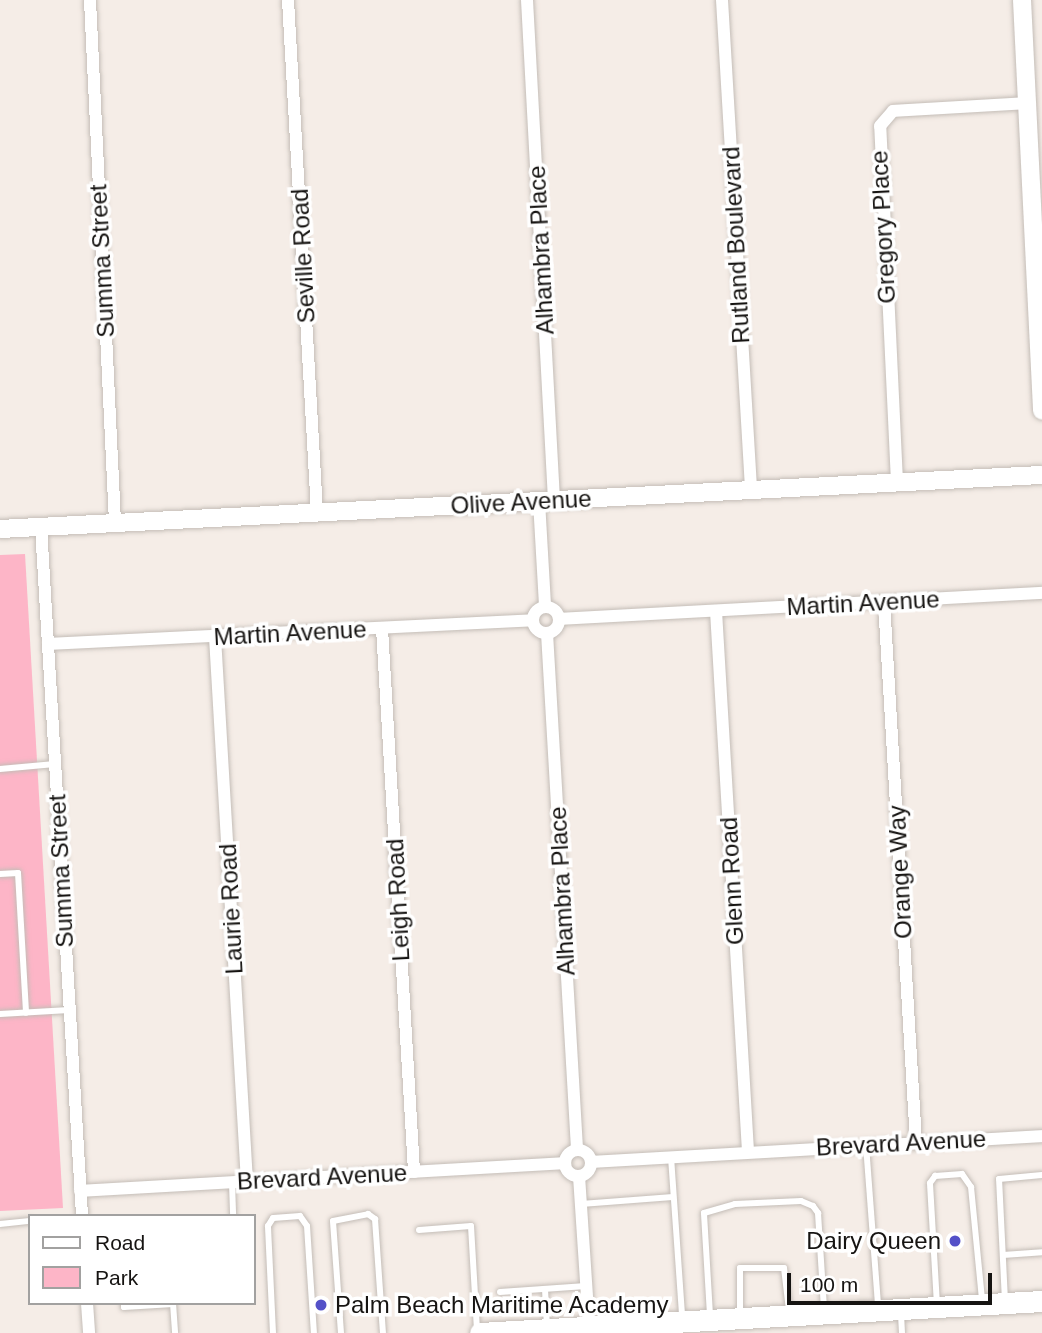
<!DOCTYPE html>
<html>
<head>
<meta charset="utf-8">
<style>
  body { margin:0 }
  #map { position:relative; width:1042px; height:1333px; overflow:hidden; background:#f5ede7; font-family:Arial,sans-serif }
  div>[style] { position:absolute }
  [style*='--x'] { left:calc(var(--x)*1px); top:calc(var(--y)*1px); width:calc(var(--w)*1px); rotate:calc(var(--a)*1deg) }
  .green>* { inset:0; background:#fdb5c7 }
  .roads { filter:drop-shadow(0 0 2px #c4bdb7) drop-shadow(0 0 2px #c4bdb7) }
  .lane>* { height:6px; margin:-3px; padding:0 3px; transform-origin:3px; border-radius:3px; background:#fff }
  .street>* { height:12px; margin:-6px; padding:0 6px; transform-origin:6px; border-radius:6px; background:#fff }
  .street>.ring { margin:-6px; padding:0; box-sizing:content-box; background:none; border:12px solid #fff; border-radius:50% }
  .secondary>* { height:18px; margin:-9px; padding:0 9px; transform-origin:9px; border-radius:9px; background:#fff }
  .primary>* { height:21px; margin:-10.5px; padding:0 10.5px; transform-origin:10.5px; border-radius:10.5px; background:#fff }
  .dots>* { width:19px; height:19px; translate:-50% -50%; box-sizing:border-box; border:4px solid #fff; border-radius:50% }
  span { translate:-50% -50%; white-space:nowrap; text-align:center; line-height:1.15; -webkit-text-stroke:7px #fff; paint-order:stroke }
  .street-label { font-size:24px; color:#161412 }
  .poi-label { font-size:24px; color:#161412 }
  .right { translate:-100% -50%; text-align:right }
  .left { translate:0 -50%; text-align:left }
  .legend { position:absolute; left:28px; top:1214px; width:228px; height:91px; box-sizing:border-box; background:#fff; border:2px solid #a2a1a0; margin:0; padding:9px 12px; list-style:none; font-size:21px; color:#161412 }
  .legend li { display:flex; align-items:center; gap:14px; height:35px }
  .legend b { width:35px; border:2px solid #a2a1a0 }
  .scale { position:absolute; left:787px; top:1273px; width:205px; height:32px; box-sizing:border-box; border:4px solid #161412; border-top:0; padding-left:9px; font-size:21px; line-height:24px; white-space:nowrap; color:#161412; -webkit-text-stroke:5px #fff; paint-order:stroke }
</style>
</head>
<body>
<div id="map">
  <div class="green">
    <div style="clip-path:polygon(25px 554px,63px 1208px,0 1211px,0 555px)"></div>
  </div>
  <div class="roads">
    <div class="lane">
      <div style="--x:0;--y:769;--w:55;--a:-5.2"></div>
      <div style="--x:0;--y:874;--w:18;--a:-3"></div>
      <div style="--x:18;--y:873;--w:140;--a:86.7"></div>
      <div style="--x:0;--y:1014;--w:69;--a:-3.3"></div>
      <div style="--x:866;--y:1145;--w:160;--a:85.7"></div>
      <div style="--x:671;--y:1157;--w:159;--a:86"></div>
      <div style="--x:232;--y:1183;--w:33;--a:88"></div>
      <div style="--x:581;--y:1204;--w:92;--a:-4.4"></div>
      <div style="--x:0;--y:1224;--w:30;--a:-6"></div>
      <div style="--x:419;--y:1230;--w:52;--a:-4.4"></div>
      <div style="--x:471;--y:1226;--w:105;--a:86.7"></div>
      <div style="--x:1003;--y:1255;--w:39;--a:-4"></div>
      <div style="--x:545;--y:1289;--w:36;--a:87"></div>
      <div style="--x:500;--y:1292;--w:86;--a:-4"></div>
      <div style="--x:1005;--y:1301;--w:122;--a:-92.8"></div>
      <div style="--x:999;--y:1179;--w:43;--a:-5.3"></div>
      <div style="--x:124;--y:1303;--w:4;--a:90"></div>
      <div style="--x:124;--y:1307;--w:49;--a:-3.5"></div>
      <div style="--x:173;--y:1303;--w:30;--a:86"></div>
      <div style="--x:937;--y:1305;--w:122;--a:-93.3"></div>
      <div style="--x:930;--y:1183;--w:9;--a:-54"></div>
      <div style="--x:935;--y:1176;--w:27;--a:-4"></div>
      <div style="--x:962;--y:1174;--w:16;--a:55"></div>
      <div style="--x:971;--y:1187;--w:113;--a:84.4"></div>
      <div style="--x:901;--y:1314;--w:19;--a:87"></div>
      <div style="--x:710;--y:1315;--w:102;--a:-93.4"></div>
      <div style="--x:704;--y:1213;--w:32;--a:-16"></div>
      <div style="--x:735;--y:1204;--w:66;--a:-2.6"></div>
      <div style="--x:801;--y:1201;--w:13;--a:23"></div>
      <div style="--x:813;--y:1206;--w:9;--a:54"></div>
      <div style="--x:818;--y:1213;--w:96;--a:86.4"></div>
      <div style="--x:740;--y:1315;--w:47;--a:-90"></div>
      <div style="--x:740;--y:1268;--w:44;--a:0"></div>
      <div style="--x:784;--y:1268;--w:42;--a:83.2"></div>
      <div style="--x:273;--y:1333;--w:107;--a:-92.7"></div>
      <div style="--x:268;--y:1226;--w:9;--a:-58"></div>
      <div style="--x:273;--y:1218;--w:27;--a:-4"></div>
      <div style="--x:300;--y:1216;--w:12;--a:55"></div>
      <div style="--x:307;--y:1226;--w:107;--a:86.3"></div>
      <div style="--x:341;--y:1333;--w:112;--a:-94.1"></div>
      <div style="--x:333;--y:1221;--w:36;--a:-11"></div>
      <div style="--x:368;--y:1214;--w:9;--a:36"></div>
      <div style="--x:375;--y:1219;--w:114;--a:86"></div>
    </div>
    <div class="street">
      <div style="--x:90;--y:0;--w:523;--a:87.26"></div>
      <div style="--x:288;--y:0;--w:513;--a:86.76"></div>
      <div style="--x:527;--y:0;--w:501;--a:86.91"></div>
      <div style="--x:722;--y:0;--w:491;--a:86.6"></div>
      <div style="--x:897;--y:482;--w:356;--a:-92.7"></div>
      <div style="--x:880;--y:126;--w:20;--a:-49"></div>
      <div style="--x:893;--y:111;--w:134;--a:-3.4"></div>
      <div style="--x:539;--y:501;--w:105;--a:86.7"></div>
      <div style="--x:41;--y:527;--w:690;--a:86.59"></div>
      <div style="--x:884;--y:602;--w:541;--a:86.61"></div>
      <div class="ring" style="left:533px;top:607px;width:14px;height:14px"></div>
      <div style="--x:716;--y:611;--w:542;--a:86.61"></div>
      <div style="--x:559;--y:619;--w:484;--a:-3.1"></div>
      <div style="--x:382;--y:628;--w:545;--a:86.63"></div>
      <div style="--x:547;--y:633;--w:517;--a:86.67"></div>
      <div style="--x:215;--y:637;--w:546;--a:86.64"></div>
      <div style="--x:48;--y:644;--w:485;--a:-2.8"></div>
      <div class="ring" style="left:565px;top:1150px;width:14px;height:14px"></div>
      <div style="--x:592;--y:1162;--w:451;--a:-3.3"></div>
      <div style="--x:579;--y:1176;--w:151;--a:86.2"></div>
      <div style="--x:80;--y:1191;--w:486;--a:-3.3"></div>
      <div style="--x:87;--y:1303;--w:30;--a:86"></div>
    </div>
    <div class="secondary">
      <div style="--x:1022;--y:0;--w:411;--a:87.2"></div>
      <div style="--x:0;--y:529;--w:1043;--a:-2.97"></div>
    </div>
    <div class="primary">
      <div style="--x:480;--y:1333;--w:563;--a:-3.26"></div>
    </div>
  </div>
  <div class="dots">
    <div style="left:955px;top:1241px;background:#5451c8"></div>
    <div style="left:321px;top:1305px;background:#5451c8"></div>
  </div>
  <div class="street-label">
    <span style="left:883px;top:227px;rotate:-93deg">Gregory Place</span>
    <span style="left:736px;top:245px;rotate:-93deg">Rutland Boulevard</span>
    <span style="left:541px;top:250px;rotate:-93deg">Alhambra Place</span>
    <span style="left:303px;top:256px;rotate:-93deg">Seville Road</span>
    <span style="left:102px;top:261px;rotate:-93deg">Summa Street</span>
    <span style="left:521px;top:502px;rotate:-3deg">Olive Avenue</span>
    <span style="left:863px;top:603px;rotate:-3deg">Martin Avenue</span>
    <span style="left:290px;top:633px;rotate:-3deg">Martin Avenue</span>
    <span style="left:61px;top:871px;rotate:-93deg">Summa Street</span>
    <span style="left:900px;top:872px;rotate:-93deg">Orange Way</span>
    <span style="left:732px;top:881px;rotate:-93deg">Glenn Road</span>
    <span style="left:562px;top:891px;rotate:-93deg">Alhambra Place</span>
    <span style="left:398px;top:900px;rotate:-93deg">Leigh Road</span>
    <span style="left:231px;top:909px;rotate:-93deg">Laurie Road</span>
    <span style="left:901px;top:1143px;rotate:-3deg">Brevard Avenue</span>
    <span style="left:322px;top:1177px;rotate:-3deg">Brevard Avenue</span>
  </div>
  <div class="poi-label">
    <span class="right" style="left:941px;top:1241px">Dairy Queen</span>
    <span class="left" style="left:335px;top:1305px">Palm Beach Maritime Academy</span>
  </div>
  <ul class="legend">
  <li><b style="height:9px;background:#fff"></b>Road</li>
  <li><b style="height:19px;background:#fdb5c7"></b>Park</li>
  </ul>
  <div class="scale">100 m</div>
</div>
</body>
</html>
